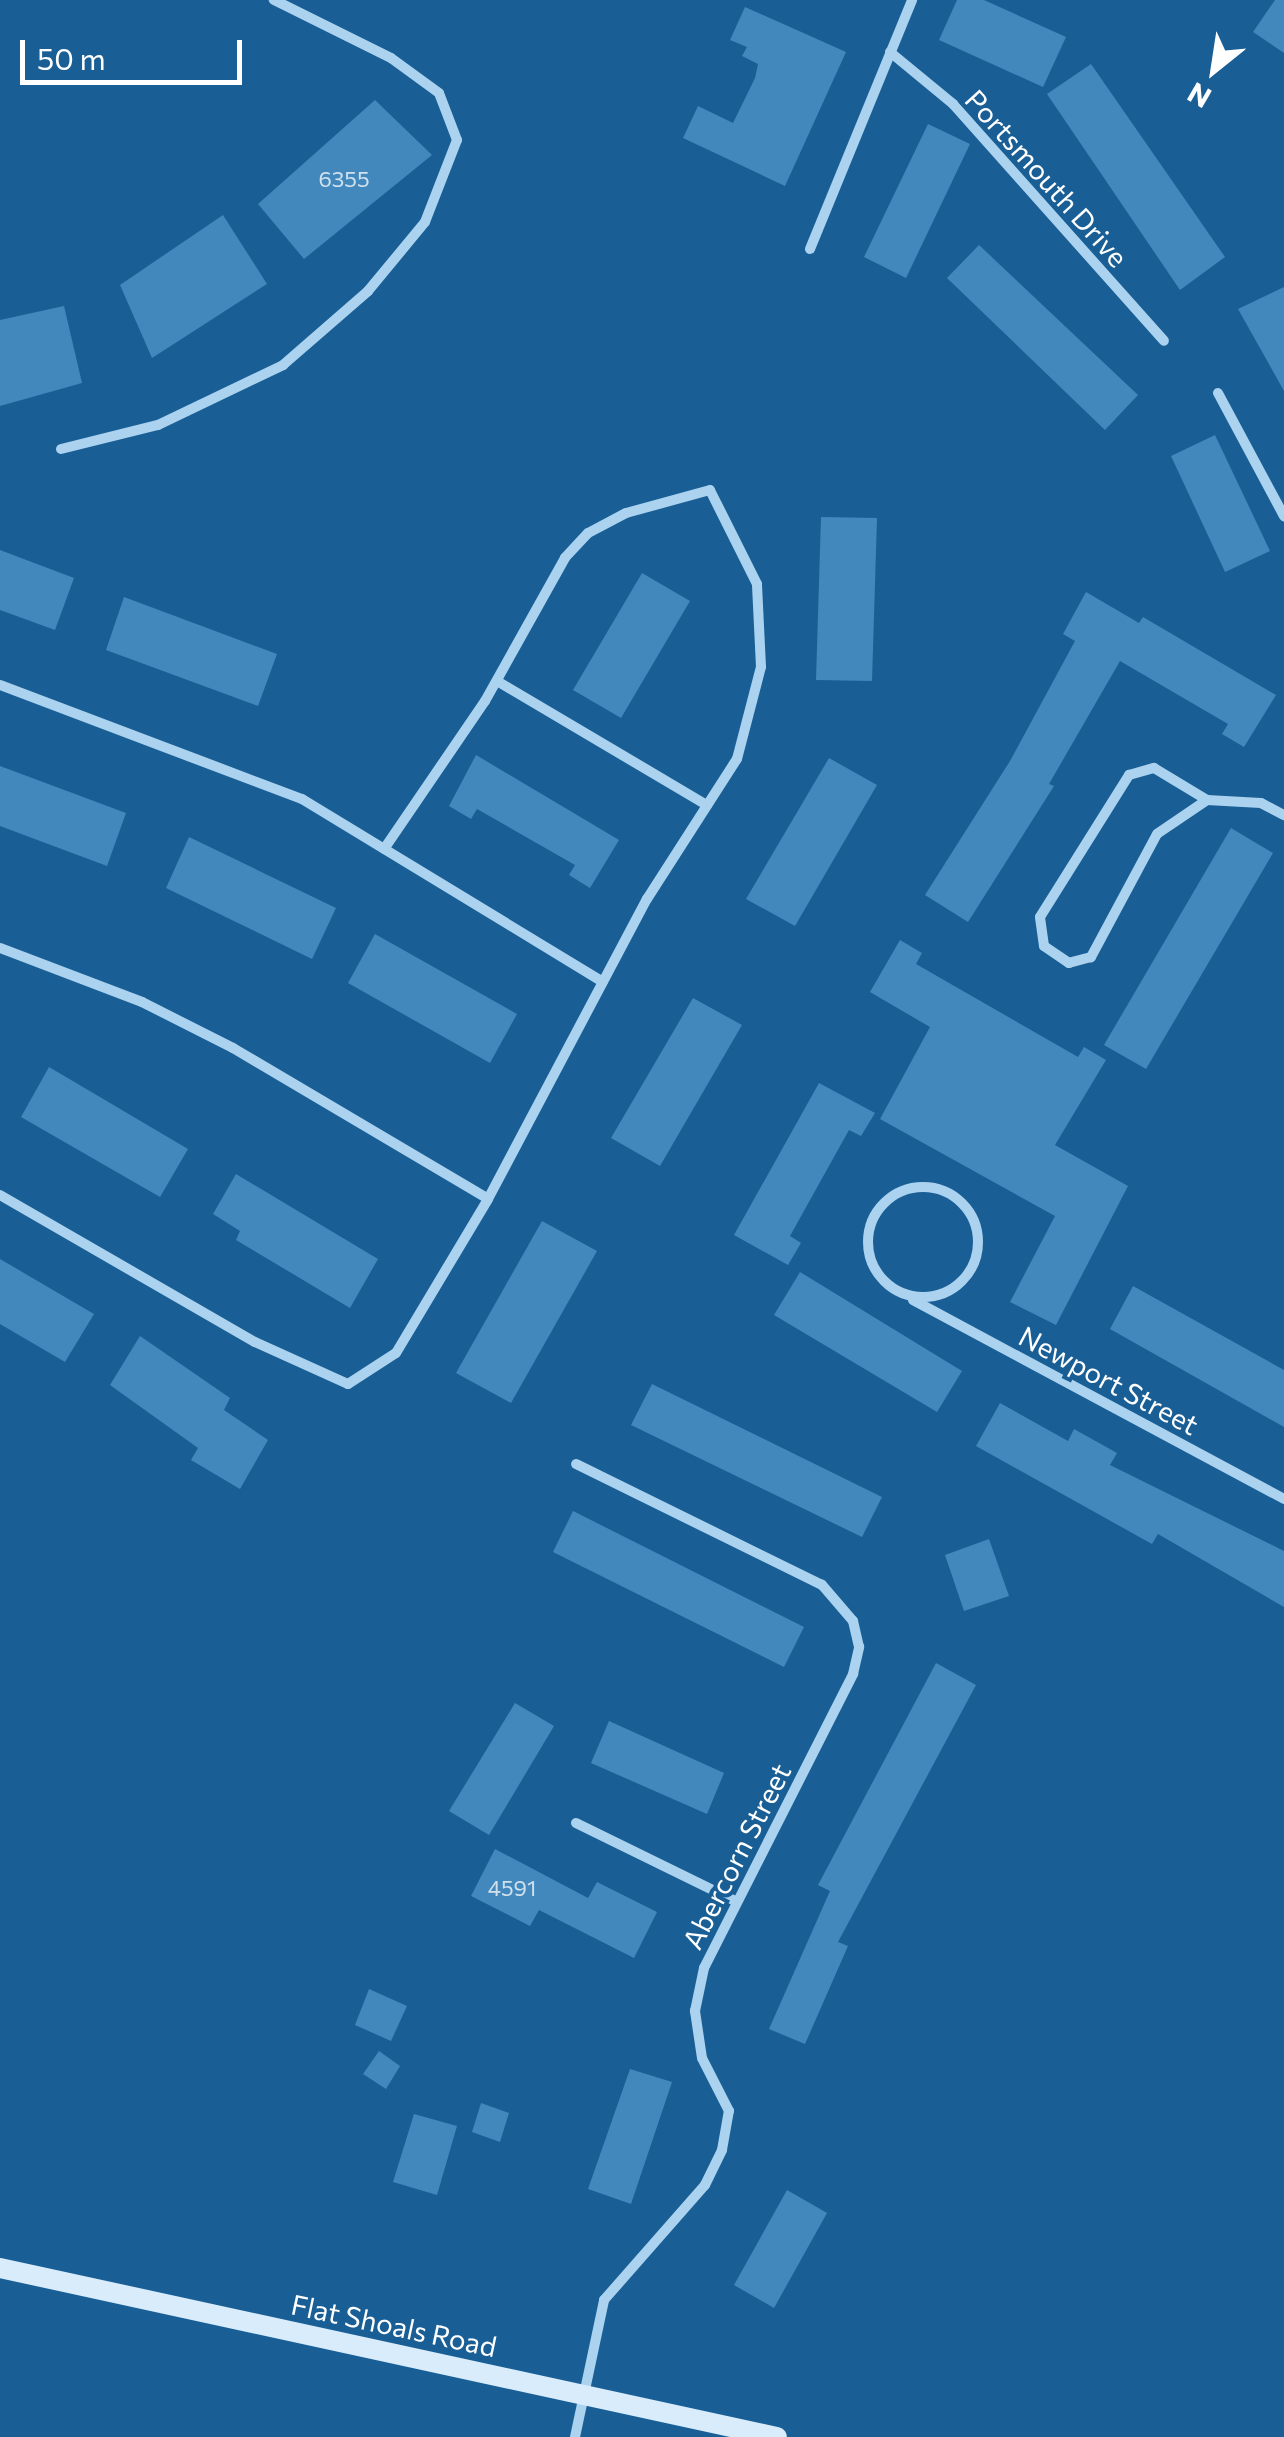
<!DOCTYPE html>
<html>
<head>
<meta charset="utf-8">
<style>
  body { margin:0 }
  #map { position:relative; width:1284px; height:2437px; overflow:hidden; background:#195f96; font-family:Commissioner,sans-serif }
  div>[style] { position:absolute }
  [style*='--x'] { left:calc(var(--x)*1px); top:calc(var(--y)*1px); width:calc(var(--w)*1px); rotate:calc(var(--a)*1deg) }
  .building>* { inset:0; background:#4288bd }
  .street>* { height:10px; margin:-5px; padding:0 5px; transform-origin:5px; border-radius:5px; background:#abd3f0 }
  .street>.ring { margin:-5px; padding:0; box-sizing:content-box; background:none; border:10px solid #abd3f0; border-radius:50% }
  .secondary>* { height:20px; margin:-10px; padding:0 10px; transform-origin:10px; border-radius:10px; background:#d9ecfb }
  span { translate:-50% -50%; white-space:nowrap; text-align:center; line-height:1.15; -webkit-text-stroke:8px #195f96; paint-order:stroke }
  .number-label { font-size:22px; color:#d0e1ee }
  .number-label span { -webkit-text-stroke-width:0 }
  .street-label { font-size:28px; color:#fff }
  .north { position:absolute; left:1164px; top:20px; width:100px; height:100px; -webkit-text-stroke:8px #195f96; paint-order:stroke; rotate:210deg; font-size:28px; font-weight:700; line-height:40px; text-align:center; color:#fff }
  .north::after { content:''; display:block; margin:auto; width:35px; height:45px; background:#fff; clip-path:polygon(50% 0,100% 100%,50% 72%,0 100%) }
  .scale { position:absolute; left:20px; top:40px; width:222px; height:45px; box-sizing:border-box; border:5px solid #fff; border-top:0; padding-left:12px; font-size:30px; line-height:35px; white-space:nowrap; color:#fff; -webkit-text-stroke:8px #195f96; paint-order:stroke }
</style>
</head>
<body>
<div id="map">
  <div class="building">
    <div style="clip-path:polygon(957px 0,984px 0,1066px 37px,1043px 87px,939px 40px)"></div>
    <div style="clip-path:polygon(1275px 0,1284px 0,1284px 53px,1253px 32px)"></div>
    <div style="clip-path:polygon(745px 7px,846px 52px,785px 186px,683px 138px,698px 106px,733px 123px,755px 78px,758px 64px,742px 56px,747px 47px,730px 40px)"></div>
    <div style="clip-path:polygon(1091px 64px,1225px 257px,1180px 290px,1047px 94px)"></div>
    <div style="clip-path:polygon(375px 100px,432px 155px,304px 259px,258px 204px)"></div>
    <div style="clip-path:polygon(928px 124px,970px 144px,906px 278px,864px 257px)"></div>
    <div style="clip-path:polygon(223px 215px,267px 284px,152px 358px,120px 285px)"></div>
    <div style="clip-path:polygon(979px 245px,1138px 395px,1105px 430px,947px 278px)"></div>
    <div style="clip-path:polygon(1284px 287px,1284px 391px,1238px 309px)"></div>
    <div style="clip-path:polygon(64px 306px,82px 383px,0 406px,0 320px)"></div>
    <div style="clip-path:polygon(1215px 435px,1270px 551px,1225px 572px,1171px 456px)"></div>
    <div style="clip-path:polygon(821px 517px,877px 518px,872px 681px,816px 680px)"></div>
    <div style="clip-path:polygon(0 550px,74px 578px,55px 630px,0 610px)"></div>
    <div style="clip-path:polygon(642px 573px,690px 601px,621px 718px,573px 690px)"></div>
    <div style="clip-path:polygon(1086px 592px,1139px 623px,1143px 617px,1276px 695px,1244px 747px,1222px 734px,1228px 724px,1120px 661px,1049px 784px,1054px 786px,968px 922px,925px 895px,1010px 761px,1075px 641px,1063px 634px)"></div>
    <div style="clip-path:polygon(124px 597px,277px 654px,258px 706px,106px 650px)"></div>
    <div style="clip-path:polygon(476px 755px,619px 840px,590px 888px,569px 875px,575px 865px,477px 809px,471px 819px,449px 806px)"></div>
    <div style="clip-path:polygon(829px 758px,877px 785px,795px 926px,746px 899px)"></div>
    <div style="clip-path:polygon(0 766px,126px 813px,107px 866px,0 826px)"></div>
    <div style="clip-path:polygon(1231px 828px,1273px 853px,1146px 1069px,1104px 1045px)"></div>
    <div style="clip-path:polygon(189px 837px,336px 908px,312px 959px,166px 888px)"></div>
    <div style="clip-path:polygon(375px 934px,517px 1014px,490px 1063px,348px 983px)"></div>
    <div style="clip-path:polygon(900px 940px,922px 953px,916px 964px,1078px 1057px,1084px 1047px,1106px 1060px,1055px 1145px,1128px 1186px,1056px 1325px,1010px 1302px,1055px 1216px,880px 1119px,930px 1027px,870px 992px)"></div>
    <div style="clip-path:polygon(693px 998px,742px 1025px,660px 1166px,611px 1138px)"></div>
    <div style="clip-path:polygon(49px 1067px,188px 1149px,160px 1197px,21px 1117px)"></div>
    <div style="clip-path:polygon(819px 1083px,875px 1113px,861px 1136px,849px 1130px,790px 1236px,801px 1243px,788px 1265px,734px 1235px)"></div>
    <div style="clip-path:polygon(236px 1174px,378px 1259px,350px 1308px,236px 1240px,240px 1231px,213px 1214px)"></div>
    <div style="clip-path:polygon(542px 1221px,597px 1251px,511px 1403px,456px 1373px)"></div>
    <div style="clip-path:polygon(0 1259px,94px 1314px,65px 1362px,0 1324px)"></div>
    <div style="clip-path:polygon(800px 1272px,962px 1371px,937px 1412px,774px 1315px)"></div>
    <div style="clip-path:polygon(1133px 1286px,1284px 1370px,1284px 1427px,1110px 1329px)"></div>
    <div style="clip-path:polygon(140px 1336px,230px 1398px,224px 1410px,268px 1440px,240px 1489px,191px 1460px,198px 1448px,110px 1385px)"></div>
    <div style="clip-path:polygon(652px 1384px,882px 1497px,862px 1537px,631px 1425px)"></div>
    <div style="clip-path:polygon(1000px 1403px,1068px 1441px,1074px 1429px,1117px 1453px,1110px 1465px,1284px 1551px,1284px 1607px,1158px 1534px,1152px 1544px,976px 1446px)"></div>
    <div style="clip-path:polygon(573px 1511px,804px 1627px,784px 1667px,553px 1552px)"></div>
    <div style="clip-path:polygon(989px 1539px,1009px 1596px,964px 1611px,945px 1555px)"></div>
    <div style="clip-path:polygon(936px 1663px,976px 1685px,838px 1942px,848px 1946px,805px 2044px,769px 2029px,830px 1891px,818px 1885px)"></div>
    <div style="clip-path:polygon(515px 1703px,554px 1726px,489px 1835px,449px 1811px)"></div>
    <div style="clip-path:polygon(609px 1721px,724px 1773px,707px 1814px,591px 1763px)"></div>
    <div style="clip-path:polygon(495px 1849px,588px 1898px,597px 1882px,657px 1912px,634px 1958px,539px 1910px,530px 1926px,471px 1896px)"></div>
    <div style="clip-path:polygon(369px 1989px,407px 2006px,391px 2041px,355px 2025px)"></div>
    <div style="clip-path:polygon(379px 2051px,400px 2066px,386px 2089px,363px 2074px)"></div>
    <div style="clip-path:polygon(630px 2069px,672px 2082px,631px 2204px,588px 2189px)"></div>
    <div style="clip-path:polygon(481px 2103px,509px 2113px,500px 2142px,472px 2132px)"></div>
    <div style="clip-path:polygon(414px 2114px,457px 2126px,437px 2195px,393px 2182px)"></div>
    <div style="clip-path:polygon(787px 2190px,827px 2213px,774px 2308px,734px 2285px)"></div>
  </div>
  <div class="street">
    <div style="--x:890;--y:52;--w:82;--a:39.5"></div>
    <div style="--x:953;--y:104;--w:317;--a:48.3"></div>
    <div style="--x:810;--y:249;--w:269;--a:-67.7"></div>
    <div style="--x:1218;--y:393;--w:140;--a:61.8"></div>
    <div style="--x:61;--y:449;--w:100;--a:-13.9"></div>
    <div style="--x:158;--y:425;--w:139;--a:-25.6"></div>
    <div style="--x:283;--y:365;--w:113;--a:-41"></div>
    <div style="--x:368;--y:291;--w:89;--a:-50.4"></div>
    <div style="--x:425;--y:222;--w:88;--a:-68.7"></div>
    <div style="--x:457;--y:140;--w:50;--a:-111"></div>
    <div style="--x:439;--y:93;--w:59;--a:-143.9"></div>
    <div style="--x:391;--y:58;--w:131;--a:-153.6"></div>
    <div style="--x:497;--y:681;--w:244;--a:30.6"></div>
    <div style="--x:0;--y:685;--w:323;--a:20.7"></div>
    <div style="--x:302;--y:799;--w:352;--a:31.3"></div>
    <div style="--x:1154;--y:768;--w:62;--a:31.1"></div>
    <div style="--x:1207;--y:800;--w:60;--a:145.8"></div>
    <div style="--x:1157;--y:834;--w:140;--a:118.2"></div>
    <div style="--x:1091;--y:957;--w:23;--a:165"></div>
    <div style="--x:1069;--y:963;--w:30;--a:-146"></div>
    <div style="--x:1044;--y:946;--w:29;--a:-98"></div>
    <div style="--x:1040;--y:917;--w:168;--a:-57.9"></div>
    <div style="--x:1129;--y:775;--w:26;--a:-16"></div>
    <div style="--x:1207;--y:800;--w:54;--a:3.2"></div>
    <div style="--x:1261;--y:803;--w:26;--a:28"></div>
    <div style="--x:0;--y:948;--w:152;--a:20.8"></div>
    <div style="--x:142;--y:1002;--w:102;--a:26.8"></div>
    <div style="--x:233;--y:1048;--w:296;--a:30.6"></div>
    <div class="ring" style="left:868px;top:1187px;width:100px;height:100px"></div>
    <div style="--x:0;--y:1195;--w:294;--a:30"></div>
    <div style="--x:255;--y:1342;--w:102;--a:24.3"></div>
    <div style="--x:348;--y:1384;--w:57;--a:-32.9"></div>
    <div style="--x:396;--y:1353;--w:179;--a:-59.1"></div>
    <div style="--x:488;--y:1199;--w:340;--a:-62.1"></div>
    <div style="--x:647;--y:899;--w:166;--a:-57.3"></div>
    <div style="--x:737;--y:759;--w:95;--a:-75.4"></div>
    <div style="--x:761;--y:667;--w:83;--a:-92.8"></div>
    <div style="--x:757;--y:584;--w:105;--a:-116.6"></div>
    <div style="--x:710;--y:490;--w:87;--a:164.7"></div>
    <div style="--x:626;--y:513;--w:43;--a:152.2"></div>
    <div style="--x:588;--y:533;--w:34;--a:133"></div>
    <div style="--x:565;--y:558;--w:164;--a:119.2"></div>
    <div style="--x:485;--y:701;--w:179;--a:124.3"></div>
    <div style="--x:913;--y:1300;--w:421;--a:28.2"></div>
    <div style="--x:576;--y:1823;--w:179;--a:26.1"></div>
    <div style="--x:575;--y:2437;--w:140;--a:-78"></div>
    <div style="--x:604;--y:2300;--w:153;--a:-48.7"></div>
    <div style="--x:705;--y:2185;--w:39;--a:-64"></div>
    <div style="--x:722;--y:2150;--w:40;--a:-80"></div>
    <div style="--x:729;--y:2111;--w:59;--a:-117"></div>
    <div style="--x:702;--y:2058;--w:48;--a:-98.5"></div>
    <div style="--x:695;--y:2011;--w:44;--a:-78.2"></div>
    <div style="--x:704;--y:1968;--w:330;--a:-63.1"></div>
    <div style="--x:853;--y:1674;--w:28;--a:-77"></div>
    <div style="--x:859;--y:1647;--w:27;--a:-103"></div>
    <div style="--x:853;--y:1621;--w:48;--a:-130.7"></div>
    <div style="--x:822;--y:1585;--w:274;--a:-153.8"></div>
  </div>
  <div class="secondary">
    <div style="--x:0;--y:2268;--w:795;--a:12.27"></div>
  </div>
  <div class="number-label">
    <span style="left:344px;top:179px">6355</span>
    <span style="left:512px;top:1888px">4591</span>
  </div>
  <div class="street-label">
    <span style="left:1047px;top:178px;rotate:48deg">Portsmouth Drive</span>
    <span style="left:1109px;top:1380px;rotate:28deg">Newport Street</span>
    <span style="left:736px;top:1856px;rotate:-63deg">Abercorn Street</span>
    <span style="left:394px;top:2325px;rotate:12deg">Flat Shoals Road</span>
  </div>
  <div class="north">N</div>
  <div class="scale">50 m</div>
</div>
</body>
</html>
